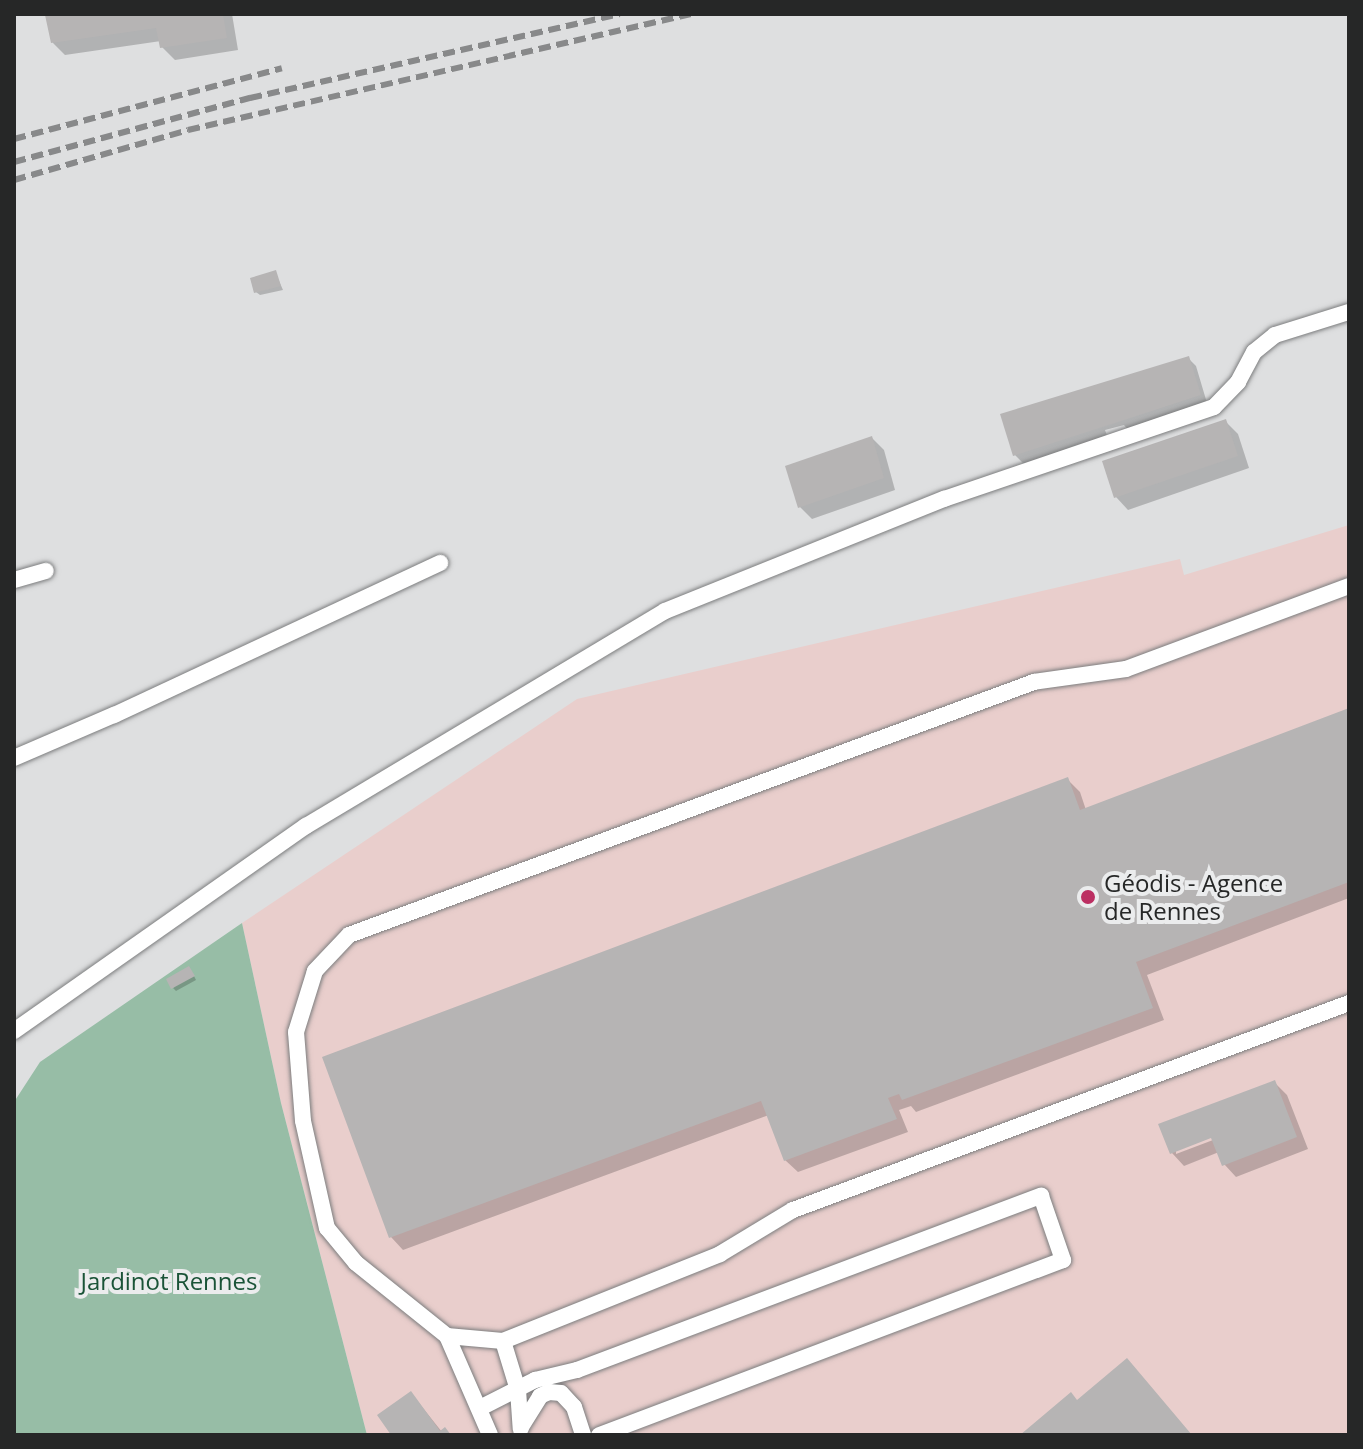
<!DOCTYPE html>
<html>
<head>
<meta charset="utf-8">
<style>
  body { margin:0 }
  #map { position:relative; width:1363px; height:1449px; overflow:hidden; background:#dedfe0; font-family:"Open Sans",sans-serif }
  div>[style] { position:absolute }
  [style*='--x'] { left:calc(var(--x)*1px); top:calc(var(--y)*1px); width:calc(var(--w)*1px); rotate:calc(var(--a)*1deg) }
  .industrial>* { inset:0; background:#e9cecc }
  .green>* { inset:0; background:#97bda6 }
  .shadow>* { inset:0; background:#0003 }
  .building>* { inset:0; background:#b6b4b4 }
  .roads { filter:drop-shadow(0 0 2px #7c7d7e) drop-shadow(0 0 2px #7c7d7e) }
  .service>* { height:16px; margin:-8px; padding:0 8px; transform-origin:8px; border-radius:8px; background:#fff }
  .rail>* { height:6px; margin-top:-3px; transform-origin:0; background:repeating-linear-gradient(90deg,#88898a 0 12px,transparent 0 18px) }
  .dots>* { width:22px; height:22px; translate:-50% -50%; box-sizing:border-box; border:4px solid #ebeced; border-radius:50% }
  span { translate:-50% -50%; white-space:nowrap; text-align:center; line-height:1.15; -webkit-text-stroke:8px #ebeced; paint-order:stroke }
  .poi-label { font-size:24px; color:#262727 }
  .left { translate:0 -50%; text-align:left }
  .park-label { font-size:24px; color:#1a5337 }
  .frame { position:absolute; inset:0; border:16px solid #262727; pointer-events:none }
</style>
</head>
<body>
<div id="map">
  <div class="industrial">
    <div style="clip-path:polygon(1349px 525px,1349px 1435px,367px 1435px,281px 1103px,242px 923px,577px 699px,1180px 559px,1184px 575px)"></div>
  </div>
  <div class="green">
    <div style="clip-path:polygon(242px 923px,281px 1103px,367px 1435px,14px 1435px,14px 1102px,40px 1062px)"></div>
  </div>
  <div class="shadow">
    <div style="clip-path:polygon(62px 14px,232px 14px,238px 50px,175px 60px,162px 47px,161px 41px,65px 55px,53px 43px,48px 16px)"></div>
    <div style="clip-path:polygon(275px 272px,283px 290px,260px 295px,256px 292px)"></div>
    <div style="clip-path:polygon(1188px 358px,1196px 366px,1207px 403px,1128px 430px,1124px 425px,1105px 430px,1109px 441px,1027px 467px,1015px 455px)"></div>
    <div style="clip-path:polygon(1225px 421px,1238px 434px,1249px 468px,1128px 510px,1116px 497px,1105px 462px)"></div>
    <div style="clip-path:polygon(872px 438px,884px 450px,895px 490px,812px 519px,800px 507px)"></div>
    <div style="clip-path:polygon(1349px 711px,1349px 898px,1147px 975px,1164px 1020px,916px 1112px,911px 1106px,899px 1110px,908px 1132px,798px 1172px,785px 1160px,769px 1115px,403px 1250px,391px 1237px,1067px 779px,1080px 792px,1086px 810px)"></div>
    <div style="clip-path:polygon(192px 972px,196px 980px,176px 991px,173px 988px)"></div>
    <div style="clip-path:polygon(evenodd,1275px 1083px,1287px 1095px,1308px 1149px,1236px 1177px,1224px 1164px,1219px 1152px,1184px 1166px,1172px 1153px,1161px 1125px,1275px 1083px,1220px 1133px,1221px 1137px,1176px 1154px,1176px 1150px,1220px 1133px)"></div>
    <div style="clip-path:polygon(411px 1393px,442px 1432px,450px 1435px,393px 1435px)"></div>
  </div>
  <div class="building">
    <div style="clip-path:polygon(223px 14px,227px 38px,160px 48px,156px 28px,51px 43px,45px 15px)"></div>
    <div style="clip-path:polygon(276px 270px,281px 286px,254px 293px,250px 278px)"></div>
    <div style="clip-path:polygon(1189px 356px,1201px 395px,1013px 456px,1000px 414px)"></div>
    <div style="clip-path:polygon(1226px 419px,1238px 456px,1114px 498px,1102px 461px)"></div>
    <div style="clip-path:polygon(872px 436px,884px 478px,798px 508px,785px 466px)"></div>
    <div style="clip-path:polygon(1349px 708px,1349px 882px,1136px 962px,1153px 1008px,902px 1100px,899px 1094px,888px 1098px,897px 1119px,784px 1161px,761px 1101px,389px 1238px,322px 1057px,1068px 777px,1080px 810px)"></div>
    <div style="clip-path:polygon(189px 966px,195px 976px,171px 989px,166px 979px)"></div>
    <div style="clip-path:polygon(1275px 1080px,1297px 1137px,1222px 1166px,1211px 1138px,1170px 1154px,1158px 1124px)"></div>
    <div style="clip-path:polygon(1127px 1358px,1192px 1435px,1020px 1435px,1071px 1392px,1077px 1400px)"></div>
    <div style="clip-path:polygon(411px 1391px,440px 1431px,445px 1427px,451px 1435px,391px 1435px,377px 1415px)"></div>
  </div>
  <div class="roads">
    <div class="service">
      <div style="--x:14;--y:580;--w:33;--a:-16"></div>
      <div style="--x:1349;--y:586;--w:238;--a:159.6"></div>
      <div style="--x:1126;--y:669;--w:93;--a:172"></div>
      <div style="--x:1034;--y:682;--w:730;--a:159.73"></div>
      <div style="--x:349;--y:935;--w:50;--a:133.4"></div>
      <div style="--x:315;--y:971;--w:64;--a:107.3"></div>
      <div style="--x:296;--y:1032;--w:89;--a:85.5"></div>
      <div style="--x:303;--y:1121;--w:110;--a:77.4"></div>
      <div style="--x:327;--y:1228;--w:45;--a:50.4"></div>
      <div style="--x:356;--y:1263;--w:117;--a:38.7"></div>
      <div style="--x:447;--y:1336;--w:56;--a:5.1"></div>
      <div style="--x:503;--y:1341;--w:234;--a:-21.8"></div>
      <div style="--x:720;--y:1254;--w:85;--a:-31.1"></div>
      <div style="--x:793;--y:1210;--w:593;--a:-20.42"></div>
      <div style="--x:14;--y:758;--w:109;--a:-23.3"></div>
      <div style="--x:114;--y:715;--w:360;--a:-25"></div>
      <div style="--x:14;--y:1031;--w:357;--a:-35.1"></div>
      <div style="--x:306;--y:826;--w:418;--a:-30.9"></div>
      <div style="--x:665;--y:611;--w:301;--a:-21.9"></div>
      <div style="--x:944;--y:499;--w:285;--a:-18.8"></div>
      <div style="--x:1214;--y:407;--w:35;--a:-46"></div>
      <div style="--x:1238;--y:382;--w:34;--a:-62"></div>
      <div style="--x:1254;--y:352;--w:27;--a:-39"></div>
      <div style="--x:1275;--y:335;--w:77;--a:-17.3"></div>
      <div style="--x:447;--y:1336;--w:108;--a:66.5"></div>
      <div style="--x:503;--y:1341;--w:51;--a:73"></div>
      <div style="--x:518;--y:1390;--w:39;--a:86"></div>
      <div style="--x:480;--y:1408;--w:62;--a:-27"></div>
      <div style="--x:535;--y:1380;--w:43;--a:-13.4"></div>
      <div style="--x:577;--y:1370;--w:496;--a:-20.6"></div>
      <div style="--x:1041;--y:1196;--w:68;--a:71"></div>
      <div style="--x:1063;--y:1260;--w:496;--a:159.3"></div>
      <div style="--x:521;--y:1427;--w:36;--a:-58"></div>
      <div style="--x:540;--y:1396;--w:10;--a:-24"></div>
      <div style="--x:549;--y:1392;--w:12;--a:5"></div>
      <div style="--x:561;--y:1393;--w:19;--a:47"></div>
      <div style="--x:574;--y:1407;--w:29;--a:72"></div>
    </div>
  </div>
  <div class="rail">
    <div style="--x:14;--y:139;--w:277;--a:-14.8"></div>
    <div style="--x:14;--y:162;--w:245;--a:-15.2"></div>
    <div style="--x:250;--y:98;--w:379;--a:-12.8"></div>
    <div style="--x:14;--y:180;--w:181;--a:-16"></div>
    <div style="--x:188;--y:130;--w:516;--a:-12.99"></div>
  </div>
  <div class="dots">
    <div style="left:1088px;top:897px;background:#bc2f62"></div>
  </div>
  <div class="poi-label">
    <span class="left" style="left:1104px;top:897px">Géodis - Agence<br>de Rennes</span>
  </div>
  <div class="park-label">
    <span style="left:169px;top:1281px">Jardinot Rennes</span>
  </div>
  <div class="frame"></div>
</div>
</body>
</html>
